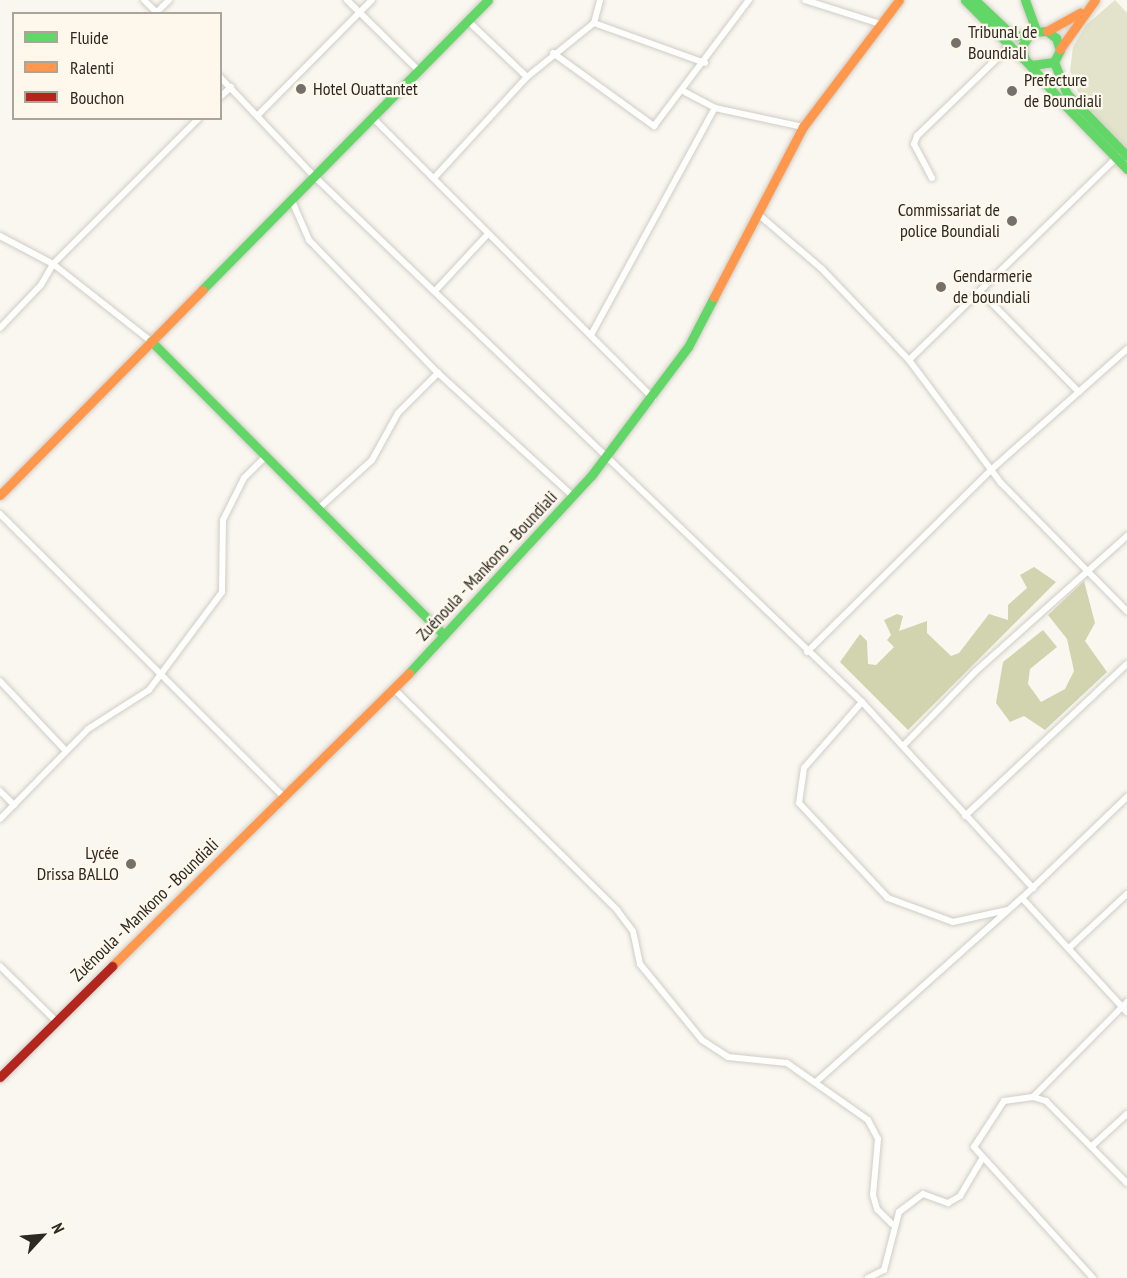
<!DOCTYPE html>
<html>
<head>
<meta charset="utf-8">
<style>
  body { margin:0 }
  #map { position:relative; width:1127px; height:1278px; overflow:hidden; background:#faf7f0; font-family:"PT Sans Narrow",sans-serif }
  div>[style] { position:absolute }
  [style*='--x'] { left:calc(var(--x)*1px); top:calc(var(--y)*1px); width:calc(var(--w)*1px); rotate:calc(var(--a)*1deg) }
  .green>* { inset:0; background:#e2e3ca }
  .forest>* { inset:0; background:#d2d4af }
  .roads { filter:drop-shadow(0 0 2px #d0cdc6) drop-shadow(0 0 2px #d0cdc6) }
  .street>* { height:6px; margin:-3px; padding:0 3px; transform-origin:3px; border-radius:3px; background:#fefefd }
  .fast>* { height:9px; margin:-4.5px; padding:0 4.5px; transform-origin:4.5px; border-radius:4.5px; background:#63d668 }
  .slow>* { height:9px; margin:-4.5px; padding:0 4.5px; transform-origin:4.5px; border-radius:4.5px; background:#ff974d }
  .jam>* { height:9px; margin:-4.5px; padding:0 4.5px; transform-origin:4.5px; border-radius:4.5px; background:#b3261e }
  .dots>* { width:16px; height:16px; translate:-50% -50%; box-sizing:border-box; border:3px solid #fef8ec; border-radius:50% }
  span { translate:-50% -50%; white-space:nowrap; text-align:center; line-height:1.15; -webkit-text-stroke:4.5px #fef8ec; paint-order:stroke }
  .poi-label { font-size:18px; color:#2d2922 }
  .left { translate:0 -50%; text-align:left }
  .right { translate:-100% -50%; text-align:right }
  .street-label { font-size:18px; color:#2d2922 }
  .legend { position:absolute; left:12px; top:12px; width:210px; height:108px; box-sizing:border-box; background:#fef8ec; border:2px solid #aaa59b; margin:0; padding:8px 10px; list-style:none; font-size:18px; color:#2d2922 }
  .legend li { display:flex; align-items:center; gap:12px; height:30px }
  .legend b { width:30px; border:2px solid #aaa59b }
  .north { position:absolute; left:12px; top:1206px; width:60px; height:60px; -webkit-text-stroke:4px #fef8ec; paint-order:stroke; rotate:64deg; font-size:16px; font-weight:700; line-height:24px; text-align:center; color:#2d2922 }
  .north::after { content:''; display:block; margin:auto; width:21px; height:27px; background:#2d2922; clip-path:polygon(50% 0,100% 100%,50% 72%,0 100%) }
</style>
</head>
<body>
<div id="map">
  <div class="green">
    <div style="clip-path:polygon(1115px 0,1127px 13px,1127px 154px,1087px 115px,1070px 71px,1073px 47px,1086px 25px)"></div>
  </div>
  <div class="forest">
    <div style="clip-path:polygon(1034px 567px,1056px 582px,908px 730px,840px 662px,860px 634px,867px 641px,868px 664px,876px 665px,894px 647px,887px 640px,891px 635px,884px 620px,897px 614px,903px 616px,899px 631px,927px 621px,927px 633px,951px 656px,959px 653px,989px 614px,1008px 620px,1008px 605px,1027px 588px,1020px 575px)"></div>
    <div style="clip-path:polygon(1084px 581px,1095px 623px,1085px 641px,1107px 672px,1045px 730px,1024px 716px,1010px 722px,996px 703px,1003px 662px,1043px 630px,1057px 647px,1030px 669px,1028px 684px,1041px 702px,1065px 689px,1074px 671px,1067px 639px,1048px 615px)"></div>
  </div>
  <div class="roads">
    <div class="street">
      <div style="--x:144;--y:0;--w:18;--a:45"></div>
      <div style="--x:347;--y:0;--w:101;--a:44.6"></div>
      <div style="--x:805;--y:0;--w:79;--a:17.7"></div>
      <div style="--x:155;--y:14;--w:20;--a:-45"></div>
      <div style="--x:468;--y:21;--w:81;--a:43.5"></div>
      <div style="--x:594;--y:23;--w:118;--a:19.8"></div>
      <div style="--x:553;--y:53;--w:125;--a:35.9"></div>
      <div style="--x:654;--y:126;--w:158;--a:-53"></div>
      <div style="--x:220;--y:77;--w:138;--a:46.5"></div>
      <div style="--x:315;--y:177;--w:758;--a:43.82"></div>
      <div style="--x:862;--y:702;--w:253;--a:47.4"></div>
      <div style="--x:685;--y:92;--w:34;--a:28"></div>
      <div style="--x:220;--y:97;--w:15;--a:-42"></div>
      <div style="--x:258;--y:115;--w:162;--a:-45.3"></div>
      <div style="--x:373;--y:118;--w:396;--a:45"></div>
      <div style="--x:434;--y:178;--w:137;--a:-47.4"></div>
      <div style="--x:527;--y:77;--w:86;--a:-38.9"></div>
      <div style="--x:594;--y:23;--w:24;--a:-75"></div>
      <div style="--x:932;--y:178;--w:38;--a:-118"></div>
      <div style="--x:914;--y:144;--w:9;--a:-69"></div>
      <div style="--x:917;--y:136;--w:129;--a:-44.1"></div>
      <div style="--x:292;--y:201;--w:43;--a:66.4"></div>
      <div style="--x:309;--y:240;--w:185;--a:45.9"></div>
      <div style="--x:438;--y:373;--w:184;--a:42.4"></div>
      <div style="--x:758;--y:214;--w:84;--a:40.7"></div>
      <div style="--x:822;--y:269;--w:126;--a:46.3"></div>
      <div style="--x:909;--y:360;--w:154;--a:53.2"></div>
      <div style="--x:1001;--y:483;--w:180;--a:45.5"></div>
      <div style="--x:0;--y:236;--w:60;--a:27.8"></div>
      <div style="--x:53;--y:264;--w:125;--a:38.2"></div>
      <div style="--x:435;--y:291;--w:76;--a:-47.1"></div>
      <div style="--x:981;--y:292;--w:140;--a:45.6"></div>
      <div style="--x:0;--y:328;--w:59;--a:-46.4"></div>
      <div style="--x:41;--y:285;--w:24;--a:-60"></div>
      <div style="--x:53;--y:264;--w:206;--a:-45"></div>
      <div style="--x:591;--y:335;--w:259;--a:-61.4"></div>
      <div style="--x:715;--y:108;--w:90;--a:12.2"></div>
      <div style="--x:909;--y:360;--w:292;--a:-44.3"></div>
      <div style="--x:318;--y:509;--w:73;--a:-42.2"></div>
      <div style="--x:372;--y:460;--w:54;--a:-61"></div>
      <div style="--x:398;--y:413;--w:57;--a:-45"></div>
      <div style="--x:0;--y:514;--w:402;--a:44.9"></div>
      <div style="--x:807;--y:652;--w:260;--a:-44.7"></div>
      <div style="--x:992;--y:469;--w:181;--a:-41.6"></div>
      <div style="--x:0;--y:681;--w:96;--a:46.7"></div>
      <div style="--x:394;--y:689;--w:314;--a:44.7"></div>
      <div style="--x:617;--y:910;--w:26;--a:53"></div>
      <div style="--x:633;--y:931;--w:34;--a:78"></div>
      <div style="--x:640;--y:964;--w:98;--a:50.8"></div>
      <div style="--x:702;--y:1040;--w:31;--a:33"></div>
      <div style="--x:728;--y:1057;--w:59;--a:5.8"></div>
      <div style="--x:787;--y:1063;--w:99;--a:35.1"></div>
      <div style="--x:868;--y:1120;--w:21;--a:62"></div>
      <div style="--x:878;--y:1139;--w:56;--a:95.1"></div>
      <div style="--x:873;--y:1195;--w:15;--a:74"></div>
      <div style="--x:877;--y:1209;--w:21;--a:45"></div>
      <div style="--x:862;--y:702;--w:88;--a:131.3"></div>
      <div style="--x:804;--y:768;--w:35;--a:98"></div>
      <div style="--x:799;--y:803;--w:130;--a:46.9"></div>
      <div style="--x:888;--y:898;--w:69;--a:20.3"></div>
      <div style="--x:953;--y:922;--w:55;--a:-12.5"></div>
      <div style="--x:904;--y:745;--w:103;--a:-45.8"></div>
      <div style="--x:976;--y:671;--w:203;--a:-41.8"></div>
      <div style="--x:0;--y:791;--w:20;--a:45"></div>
      <div style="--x:965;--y:816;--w:222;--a:-43.2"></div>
      <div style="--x:0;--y:819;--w:126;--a:-45.6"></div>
      <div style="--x:88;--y:729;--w:72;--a:-32.6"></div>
      <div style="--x:149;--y:690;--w:122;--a:-53.3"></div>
      <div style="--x:222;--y:592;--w:72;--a:-89.2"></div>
      <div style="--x:223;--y:520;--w:47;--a:-63.4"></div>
      <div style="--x:244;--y:478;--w:31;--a:-45"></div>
      <div style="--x:1022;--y:898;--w:155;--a:47.4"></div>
      <div style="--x:1069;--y:948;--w:79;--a:-43"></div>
      <div style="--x:0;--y:966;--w:77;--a:44.5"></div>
      <div style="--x:817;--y:1081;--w:275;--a:-41.8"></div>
      <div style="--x:1022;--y:898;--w:146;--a:-43.9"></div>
      <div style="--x:1033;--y:1097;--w:14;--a:17"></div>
      <div style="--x:1046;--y:1101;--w:115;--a:45.4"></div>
      <div style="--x:1093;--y:1145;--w:46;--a:-42.4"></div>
      <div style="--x:868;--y:1278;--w:18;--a:-27"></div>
      <div style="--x:884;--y:1270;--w:60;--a:-75.5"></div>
      <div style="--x:899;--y:1212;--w:30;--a:-37"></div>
      <div style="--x:923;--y:1194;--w:27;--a:20"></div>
      <div style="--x:948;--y:1203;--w:14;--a:-30"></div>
      <div style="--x:960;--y:1196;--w:43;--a:-59.3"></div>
      <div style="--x:1093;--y:1278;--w:177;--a:-132.3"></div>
      <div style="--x:974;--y:1147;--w:55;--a:-56.9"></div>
      <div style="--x:1004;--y:1101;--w:29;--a:-8"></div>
      <div style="--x:1033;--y:1097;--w:134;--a:-45.3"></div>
    </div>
    <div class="fast">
      <div style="--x:965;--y:0;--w:76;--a:45.5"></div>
      <div style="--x:1018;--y:54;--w:12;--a:42"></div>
      <div style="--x:1027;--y:62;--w:6;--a:31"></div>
      <div style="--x:1032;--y:65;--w:22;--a:-8"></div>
      <div style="--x:1054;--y:62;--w:13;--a:-63"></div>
      <div style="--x:1060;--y:50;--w:13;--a:-108"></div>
      <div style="--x:1056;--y:38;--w:11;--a:-142"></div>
      <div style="--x:1047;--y:31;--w:16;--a:176"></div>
      <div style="--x:1031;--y:32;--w:17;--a:123"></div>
      <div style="--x:1022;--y:46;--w:11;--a:80"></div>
      <div style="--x:1024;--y:57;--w:6;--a:59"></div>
      <div style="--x:1027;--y:62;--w:52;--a:48.9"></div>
      <div style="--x:1061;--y:101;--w:95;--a:45.9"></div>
      <div style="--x:975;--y:0;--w:51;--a:43.4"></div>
      <div style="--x:1012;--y:35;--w:15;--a:4"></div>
      <div style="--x:1025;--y:0;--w:32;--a:70"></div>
      <div style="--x:1054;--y:62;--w:35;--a:68"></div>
      <div style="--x:1067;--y:94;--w:86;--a:45.9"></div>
      <div style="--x:202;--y:290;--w:407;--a:-45.4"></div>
      <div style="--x:151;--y:341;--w:415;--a:45.1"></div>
      <div style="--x:409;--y:673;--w:268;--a:-47.3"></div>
      <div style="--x:591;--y:476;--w:161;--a:-53.1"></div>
      <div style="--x:688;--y:347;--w:56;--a:-62.5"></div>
    </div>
    <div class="slow">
      <div style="--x:1047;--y:31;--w:38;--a:-29"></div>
      <div style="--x:1060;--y:49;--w:60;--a:-54.5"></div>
      <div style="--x:714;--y:297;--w:192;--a:-62.4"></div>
      <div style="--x:803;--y:127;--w:159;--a:-52.9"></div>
      <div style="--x:0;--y:495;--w:288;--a:-45.4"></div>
      <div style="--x:112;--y:966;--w:417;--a:-44.6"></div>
    </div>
    <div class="jam">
      <div style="--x:0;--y:1077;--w:158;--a:-44.7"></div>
    </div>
  </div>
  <div class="dots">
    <div style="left:956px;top:43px;background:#75716a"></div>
    <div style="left:301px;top:89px;background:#75716a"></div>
    <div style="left:1012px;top:91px;background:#75716a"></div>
    <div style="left:1012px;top:221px;background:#75716a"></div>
    <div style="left:941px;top:287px;background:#75716a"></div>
    <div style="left:131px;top:864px;background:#75716a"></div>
  </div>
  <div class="poi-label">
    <span class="left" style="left:968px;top:43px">Tribunal de<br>Boundiali</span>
    <span class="left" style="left:1024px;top:91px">Prefecture<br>de Boundiali</span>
    <span class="left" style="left:313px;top:89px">Hotel Ouattantet</span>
    <span class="right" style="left:1000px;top:221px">Commissariat de<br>police Boundiali</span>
    <span class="left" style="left:953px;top:287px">Gendarmerie<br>de boundiali</span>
    <span class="right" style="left:119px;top:864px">Lycée<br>Drissa BALLO</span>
  </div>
  <div class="street-label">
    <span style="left:487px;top:566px;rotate:-47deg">Zuénoula - Mankono - Boundiali</span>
    <span style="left:145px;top:910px;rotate:-44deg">Zuénoula - Mankono - Boundiali</span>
  </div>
  <ul class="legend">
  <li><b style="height:8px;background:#63d668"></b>Fluide</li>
  <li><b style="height:8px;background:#ff974d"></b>Ralenti</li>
  <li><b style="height:8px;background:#b3261e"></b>Bouchon</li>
  </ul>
  <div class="north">N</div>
</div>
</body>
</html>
